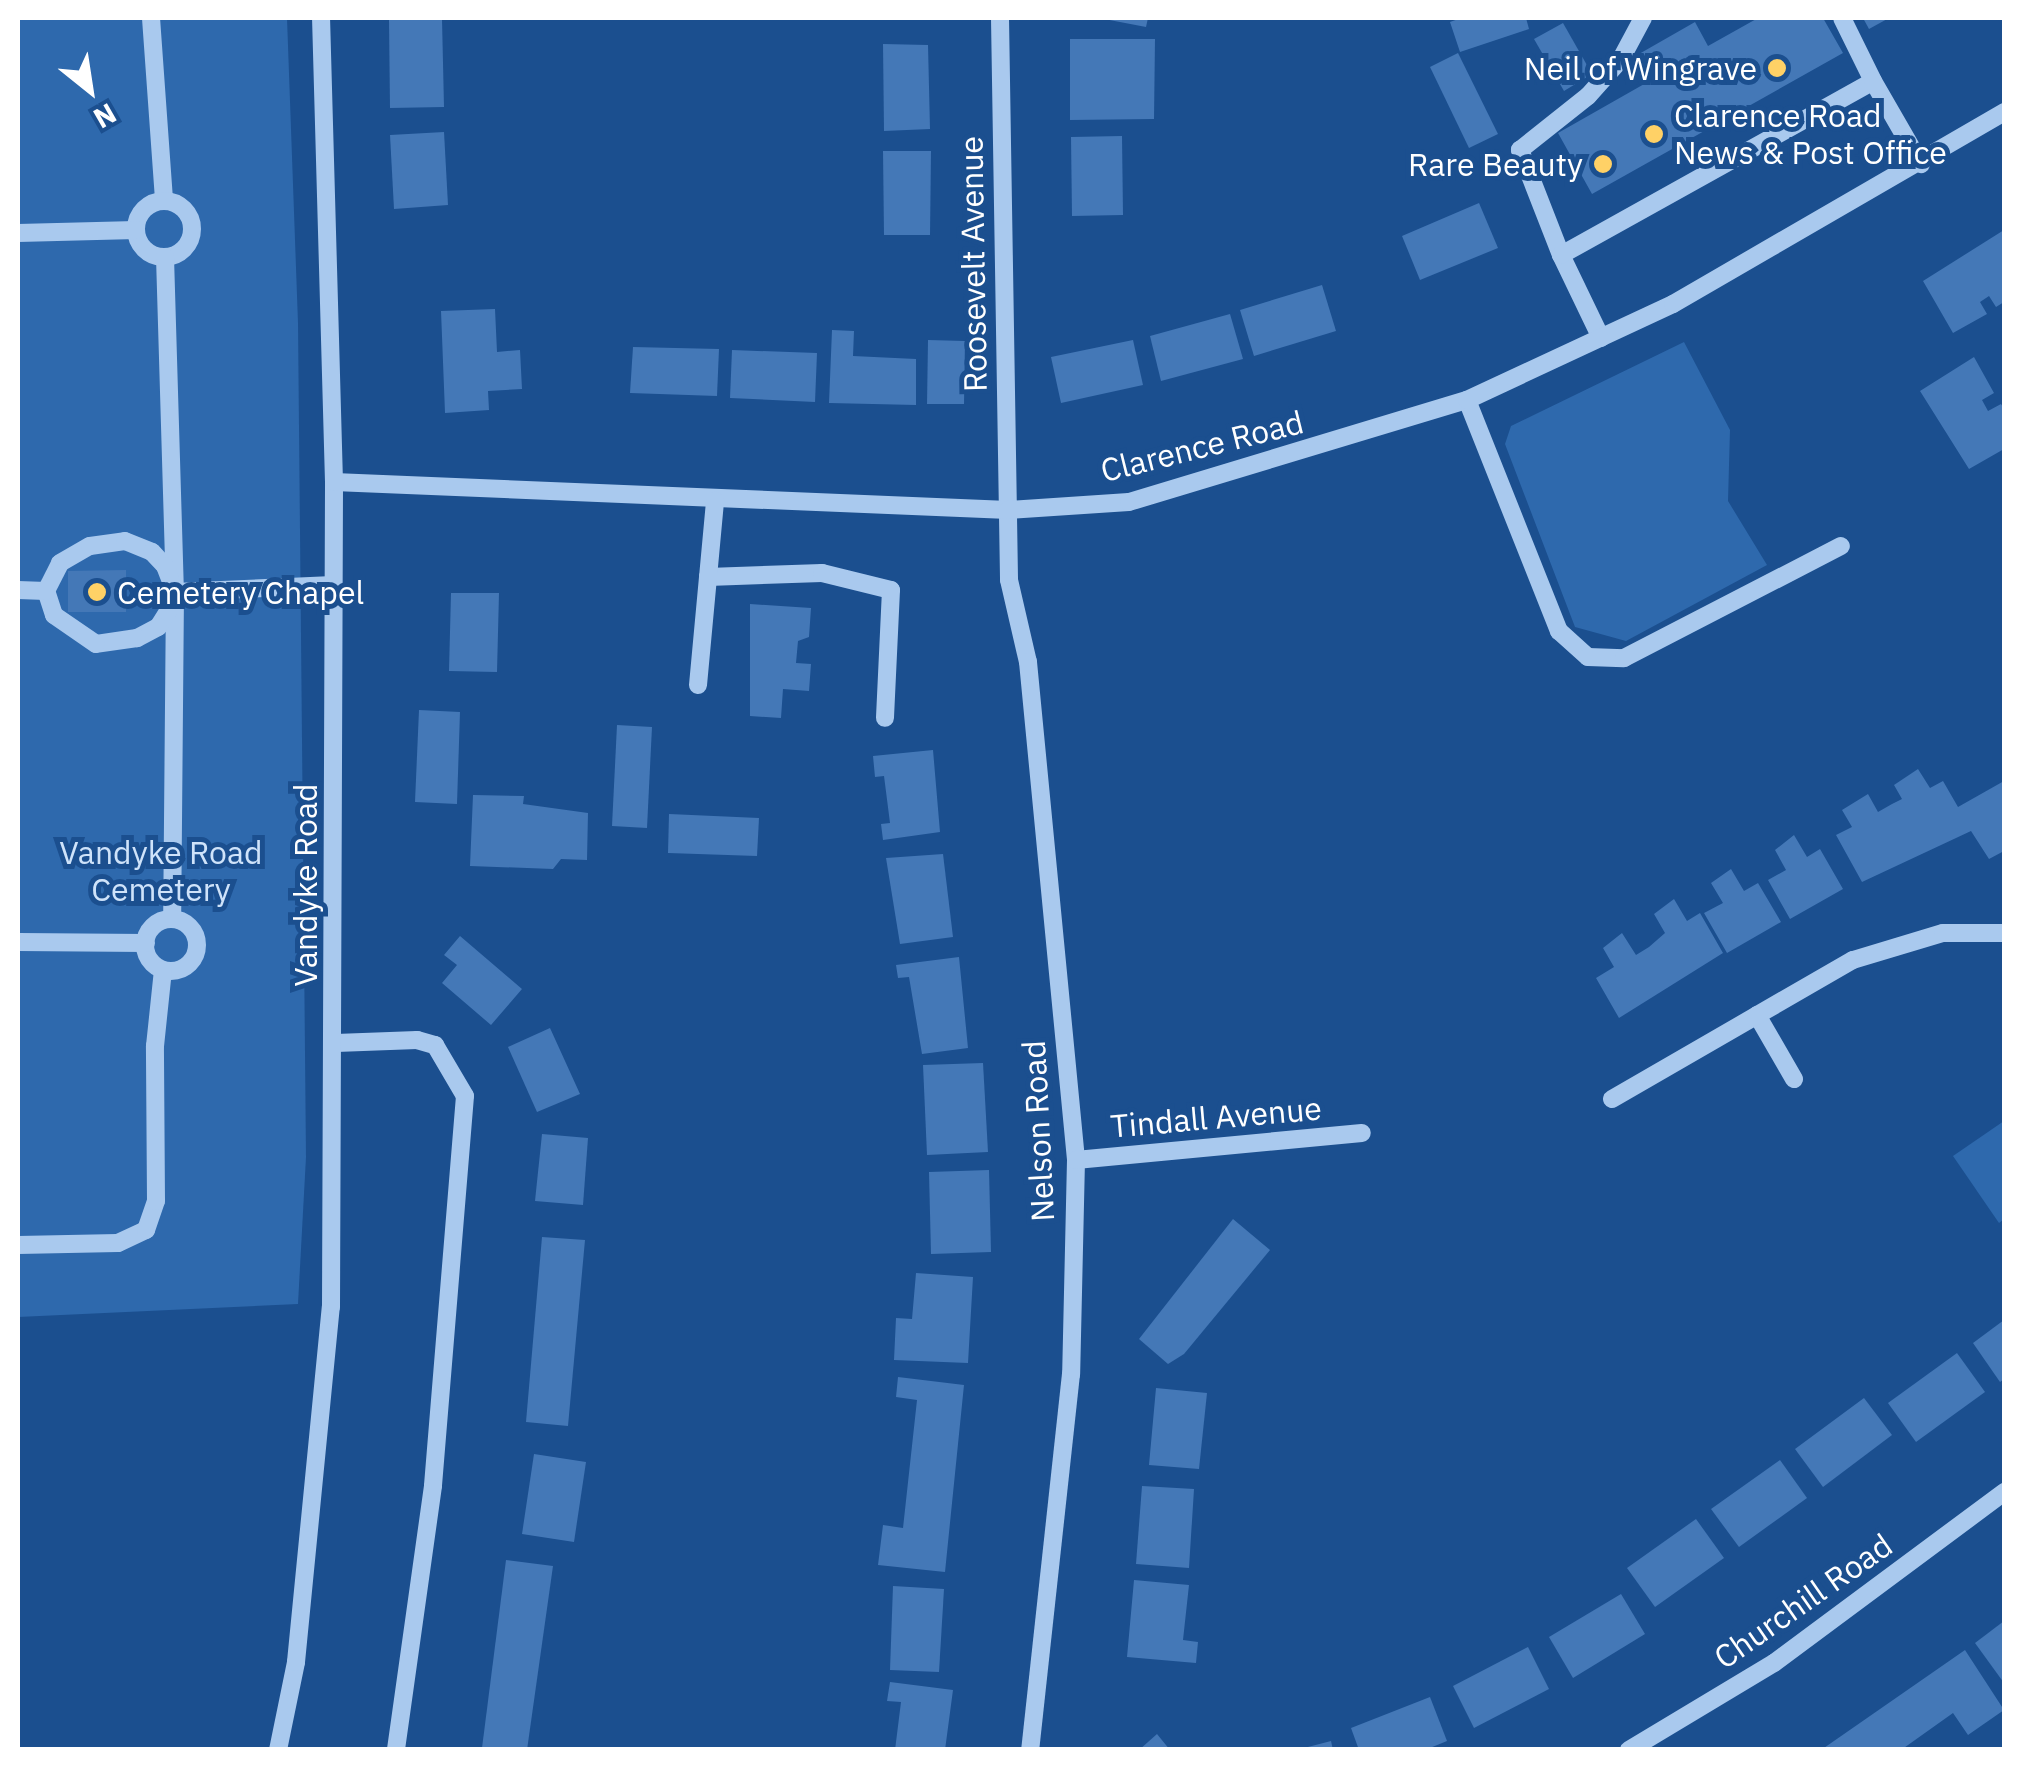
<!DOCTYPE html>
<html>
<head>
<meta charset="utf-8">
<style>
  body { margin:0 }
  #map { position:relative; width:2022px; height:1767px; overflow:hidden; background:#1b4f8f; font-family:"IBM Plex Sans",sans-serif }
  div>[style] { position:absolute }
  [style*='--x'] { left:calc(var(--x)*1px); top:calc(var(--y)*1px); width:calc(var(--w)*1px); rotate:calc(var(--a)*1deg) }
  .green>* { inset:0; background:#2e69ad }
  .building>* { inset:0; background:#4478b7 }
  .minor>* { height:18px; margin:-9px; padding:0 9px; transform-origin:9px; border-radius:9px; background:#a9c9ee }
  .minor>.ring { margin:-9px; padding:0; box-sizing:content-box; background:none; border:18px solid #a9c9ee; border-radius:50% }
  .dots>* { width:28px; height:28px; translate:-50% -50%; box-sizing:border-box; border:5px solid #1b4f8f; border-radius:50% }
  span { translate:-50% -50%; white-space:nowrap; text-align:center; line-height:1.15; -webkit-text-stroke:10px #1b4f8f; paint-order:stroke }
  .poi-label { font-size:32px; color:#fff }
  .right { translate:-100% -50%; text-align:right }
  .left { translate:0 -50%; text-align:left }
  .street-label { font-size:32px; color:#fff }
  .park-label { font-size:32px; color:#cfe3fa }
  .frame { position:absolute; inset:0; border:20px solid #fff; pointer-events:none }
  .north { position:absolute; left:40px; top:40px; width:100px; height:100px; -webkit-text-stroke:8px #1b4f8f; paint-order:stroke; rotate:150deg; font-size:28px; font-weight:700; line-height:40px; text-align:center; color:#fff }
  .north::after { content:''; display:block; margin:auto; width:35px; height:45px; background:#fff; clip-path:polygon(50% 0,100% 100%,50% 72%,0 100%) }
</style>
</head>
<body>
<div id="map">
  <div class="green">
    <div style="clip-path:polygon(18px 18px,287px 18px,298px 323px,306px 1157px,298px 1304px,18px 1317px)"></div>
    <div style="clip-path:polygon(1684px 342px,1730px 430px,1728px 501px,1767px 565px,1626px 641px,1575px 627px,1505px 444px,1511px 426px)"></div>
    <div style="clip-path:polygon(2004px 1121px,2004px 1219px,1999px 1223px,1953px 1156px)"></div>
  </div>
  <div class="building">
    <div style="clip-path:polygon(1099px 18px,1148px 18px,1146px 27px)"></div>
    <div style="clip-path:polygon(1461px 18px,1526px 18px,1529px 29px,1460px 52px,1450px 22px)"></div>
    <div style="clip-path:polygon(1758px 18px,1823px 18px,1843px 53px,1592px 194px,1558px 133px,1653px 79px,1639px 54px,1695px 22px,1708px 46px)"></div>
    <div style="clip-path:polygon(1863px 18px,1889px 18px,1869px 29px)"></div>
    <div style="clip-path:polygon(442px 19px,444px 107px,390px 108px,389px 20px)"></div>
    <div style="clip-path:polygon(1563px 23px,1592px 74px,1564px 91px,1534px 39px)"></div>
    <div style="clip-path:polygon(1070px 39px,1155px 39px,1154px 119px,1070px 120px)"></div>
    <div style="clip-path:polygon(883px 44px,928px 45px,930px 129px,884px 131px)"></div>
    <div style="clip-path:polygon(1458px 53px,1498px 134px,1469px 148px,1430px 67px)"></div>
    <div style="clip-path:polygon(444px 132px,448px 205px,394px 209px,390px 135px)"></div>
    <div style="clip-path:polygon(1122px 136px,1123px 215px,1072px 216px,1071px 137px)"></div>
    <div style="clip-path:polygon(883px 151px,931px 151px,930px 235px,884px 235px)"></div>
    <div style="clip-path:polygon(1479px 203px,1498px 248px,1420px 280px,1402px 236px)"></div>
    <div style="clip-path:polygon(2004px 230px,2004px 302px,1996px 307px,1989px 296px,1980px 302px,1987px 314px,1953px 333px,1923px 281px)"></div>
    <div style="clip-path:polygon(1322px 285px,1336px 331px,1254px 356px,1240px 310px)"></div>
    <div style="clip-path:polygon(495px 309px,497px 352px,520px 350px,522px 389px,488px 391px,489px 410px,445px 413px,441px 311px)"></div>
    <div style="clip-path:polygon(1230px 314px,1243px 359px,1161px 381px,1150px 336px)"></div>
    <div style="clip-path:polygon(832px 330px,854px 331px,853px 356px,916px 359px,916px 405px,829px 403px)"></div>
    <div style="clip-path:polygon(928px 340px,965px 341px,964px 404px,927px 404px)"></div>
    <div style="clip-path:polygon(1133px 340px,1143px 385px,1061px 403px,1051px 357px)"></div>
    <div style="clip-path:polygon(633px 347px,719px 349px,717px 396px,630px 393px)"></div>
    <div style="clip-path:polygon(732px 350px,817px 353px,815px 402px,730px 398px)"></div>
    <div style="clip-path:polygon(1974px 357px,1994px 393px,1982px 400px,1988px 411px,2001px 404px,2004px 409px,2004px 449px,1969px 469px,1920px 391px)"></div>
    <div style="clip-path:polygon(126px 570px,126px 612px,68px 612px,68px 571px)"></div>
    <div style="clip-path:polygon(451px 593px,499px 593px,497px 672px,449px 671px)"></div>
    <div style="clip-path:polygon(750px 604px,811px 608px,809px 637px,798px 641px,796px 663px,811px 664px,809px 691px,783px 689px,781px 718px,750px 716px)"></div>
    <div style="clip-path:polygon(419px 710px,460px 712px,457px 804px,415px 802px)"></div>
    <div style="clip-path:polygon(617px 725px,652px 727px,647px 828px,612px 826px)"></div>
    <div style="clip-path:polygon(933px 750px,940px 832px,883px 840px,881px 824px,890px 823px,884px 776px,875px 777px,873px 756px)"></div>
    <div style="clip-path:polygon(1918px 769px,1930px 788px,1943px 781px,1958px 807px,2004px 781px,2004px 851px,1989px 859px,1971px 831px,1862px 882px,1836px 835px,1852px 827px,1842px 810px,1868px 794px,1878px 812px,1892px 804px,1902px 799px,1894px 785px)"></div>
    <div style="clip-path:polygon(473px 795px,524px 796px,523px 804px,588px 813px,587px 860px,561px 859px,553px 869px,470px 866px)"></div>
    <div style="clip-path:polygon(669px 814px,759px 818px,757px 856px,668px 853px)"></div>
    <div style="clip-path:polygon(1794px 835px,1807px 857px,1820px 849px,1843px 889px,1790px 919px,1768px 880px,1786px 870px,1775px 850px)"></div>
    <div style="clip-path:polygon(943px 854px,953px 937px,900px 944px,886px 858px)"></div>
    <div style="clip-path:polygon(1731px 869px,1744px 891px,1758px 883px,1781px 922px,1727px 953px,1704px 913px,1723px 903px,1711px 883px)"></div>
    <div style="clip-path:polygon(1674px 899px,1687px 921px,1700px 913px,1723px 953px,1619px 1018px,1596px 978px,1614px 967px,1603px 948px,1622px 933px,1636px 955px,1649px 947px,1665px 933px,1654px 914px)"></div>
    <div style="clip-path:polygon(460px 936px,522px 989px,491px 1025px,442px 983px,457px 965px,444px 955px)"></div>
    <div style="clip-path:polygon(959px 957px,968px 1048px,922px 1054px,909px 977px,898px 978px,896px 965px)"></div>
    <div style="clip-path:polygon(550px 1028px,580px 1094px,537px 1112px,508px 1047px)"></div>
    <div style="clip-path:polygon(983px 1063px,988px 1152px,927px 1155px,923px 1065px)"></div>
    <div style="clip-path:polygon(542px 1134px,588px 1138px,583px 1205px,535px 1201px)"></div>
    <div style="clip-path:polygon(989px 1170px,991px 1252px,931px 1254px,929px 1172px)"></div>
    <div style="clip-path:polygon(1233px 1219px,1270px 1250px,1184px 1354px,1168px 1364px,1139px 1339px)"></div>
    <div style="clip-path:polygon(542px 1237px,585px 1240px,568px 1426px,526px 1422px)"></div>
    <div style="clip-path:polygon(916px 1273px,973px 1277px,968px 1363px,894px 1360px,896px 1318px,912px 1319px)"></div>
    <div style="clip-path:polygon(2004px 1320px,2004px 1379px,2000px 1382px,1973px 1343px)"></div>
    <div style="clip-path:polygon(1957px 1353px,1985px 1392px,1916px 1442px,1888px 1403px)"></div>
    <div style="clip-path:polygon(898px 1377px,964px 1385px,945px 1572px,878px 1565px,883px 1525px,903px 1528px,917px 1400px,896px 1397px)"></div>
    <div style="clip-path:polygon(1156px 1388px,1207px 1393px,1199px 1469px,1149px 1465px)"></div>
    <div style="clip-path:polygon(1864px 1398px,1892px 1435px,1823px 1487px,1795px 1449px)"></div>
    <div style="clip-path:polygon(534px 1454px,586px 1462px,574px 1542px,522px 1534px)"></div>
    <div style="clip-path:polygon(1780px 1460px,1807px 1498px,1739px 1547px,1711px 1509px)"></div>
    <div style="clip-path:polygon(1142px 1486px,1194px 1489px,1189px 1568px,1136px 1564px)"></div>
    <div style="clip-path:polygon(1696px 1519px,1724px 1558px,1655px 1607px,1627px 1568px)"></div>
    <div style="clip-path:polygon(506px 1560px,553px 1566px,527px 1750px,482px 1748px)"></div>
    <div style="clip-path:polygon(1134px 1580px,1189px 1585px,1183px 1640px,1198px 1642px,1196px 1663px,1127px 1657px)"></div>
    <div style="clip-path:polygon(893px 1586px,944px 1589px,939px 1672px,890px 1670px)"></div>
    <div style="clip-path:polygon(1621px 1594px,1645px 1634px,1573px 1678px,1549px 1637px)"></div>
    <div style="clip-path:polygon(2004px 1621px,2004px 1683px,1975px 1643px)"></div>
    <div style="clip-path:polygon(1528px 1647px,1549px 1689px,1474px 1728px,1453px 1686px)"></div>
    <div style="clip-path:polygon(1965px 1650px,2004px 1710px,1968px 1735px,1953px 1713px,1901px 1750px,1821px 1750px)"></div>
    <div style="clip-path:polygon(890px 1682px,953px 1690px,945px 1750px,895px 1750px,901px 1702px,887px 1701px)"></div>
    <div style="clip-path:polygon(1430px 1697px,1447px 1741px,1425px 1750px,1359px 1750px,1351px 1728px)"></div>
    <div style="clip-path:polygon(1157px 1734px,1170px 1750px,1139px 1750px)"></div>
    <div style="clip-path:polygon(1331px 1741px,1333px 1750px,1304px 1750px,1304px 1748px)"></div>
  </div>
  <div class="minor">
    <div style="--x:151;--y:18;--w:183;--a:85.9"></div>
    <div style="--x:1000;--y:18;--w:562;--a:89.08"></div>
    <div style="--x:1009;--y:580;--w:84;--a:77"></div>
    <div style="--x:1028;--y:662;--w:500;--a:84.49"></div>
    <div style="--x:1076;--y:1160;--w:214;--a:91.3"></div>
    <div style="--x:1071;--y:1374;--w:378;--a:96.2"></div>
    <div style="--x:1842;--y:18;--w:70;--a:63.8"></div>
    <div class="ring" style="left:136px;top:201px;width:38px;height:38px"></div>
    <div style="--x:18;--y:233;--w:118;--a:-1.5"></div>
    <div style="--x:1561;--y:255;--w:113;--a:-111.3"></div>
    <div style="--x:1520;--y:150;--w:87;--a:-38.5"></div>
    <div style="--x:1588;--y:96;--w:50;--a:-48.3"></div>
    <div style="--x:1621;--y:59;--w:47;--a:-61.8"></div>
    <div style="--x:165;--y:257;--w:335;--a:88.3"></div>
    <div style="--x:175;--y:592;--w:327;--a:90.5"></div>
    <div style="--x:1601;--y:338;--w:92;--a:-115.7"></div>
    <div style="--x:1561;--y:255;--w:357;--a:-29.1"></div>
    <div style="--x:1873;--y:81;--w:96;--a:60"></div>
    <div style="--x:1467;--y:400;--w:249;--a:68.3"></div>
    <div style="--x:1559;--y:631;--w:39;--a:42"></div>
    <div style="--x:1588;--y:657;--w:36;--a:2"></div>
    <div style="--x:1624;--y:658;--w:244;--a:-27.3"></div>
    <div style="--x:334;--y:482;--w:675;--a:2.38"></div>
    <div style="--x:1008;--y:510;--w:121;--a:-3.8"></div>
    <div style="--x:1129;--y:502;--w:353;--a:-16.8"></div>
    <div style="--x:1467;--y:400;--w:227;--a:-25"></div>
    <div style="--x:1673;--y:304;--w:383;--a:-30.1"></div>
    <div style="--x:708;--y:577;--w:114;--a:-2"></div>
    <div style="--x:822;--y:573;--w:71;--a:13.8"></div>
    <div style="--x:891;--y:590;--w:128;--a:92.7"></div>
    <div style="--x:18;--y:590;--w:28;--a:2"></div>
    <div style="--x:172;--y:605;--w:26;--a:122"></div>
    <div style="--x:158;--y:627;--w:24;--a:152"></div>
    <div style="--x:137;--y:638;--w:41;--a:171.7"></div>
    <div style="--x:96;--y:644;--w:51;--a:-145.4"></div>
    <div style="--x:54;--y:615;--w:25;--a:-108"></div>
    <div style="--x:46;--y:591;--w:31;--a:-63"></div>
    <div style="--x:60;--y:563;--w:34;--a:-30"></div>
    <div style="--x:90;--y:546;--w:35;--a:-8"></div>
    <div style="--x:125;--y:541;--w:29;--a:22"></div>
    <div style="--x:152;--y:552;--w:19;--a:47"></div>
    <div style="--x:165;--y:566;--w:28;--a:69"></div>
    <div style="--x:175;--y:592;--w:158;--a:-2.5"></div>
    <div style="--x:698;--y:685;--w:185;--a:-84.7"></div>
    <div class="ring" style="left:145px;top:919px;width:34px;height:34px"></div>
    <div style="--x:18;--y:942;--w:128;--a:0.4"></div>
    <div style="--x:1757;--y:1015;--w:74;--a:60"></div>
    <div style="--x:336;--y:1043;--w:81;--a:-2.1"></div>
    <div style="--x:417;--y:1040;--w:19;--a:16"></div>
    <div style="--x:435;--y:1045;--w:59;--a:59.5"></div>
    <div style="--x:465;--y:1096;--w:391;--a:94.7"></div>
    <div style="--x:433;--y:1486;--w:267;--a:98"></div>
    <div style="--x:1612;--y:1099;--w:278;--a:-30"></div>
    <div style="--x:1853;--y:960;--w:94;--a:-16.7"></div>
    <div style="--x:1943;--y:933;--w:61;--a:0"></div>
    <div style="--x:1076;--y:1160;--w:287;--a:-5.4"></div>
    <div style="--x:18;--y:1245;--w:100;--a:-1.1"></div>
    <div style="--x:118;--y:1243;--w:31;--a:-25"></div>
    <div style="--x:146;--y:1230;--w:31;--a:-71"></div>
    <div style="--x:156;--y:1201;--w:155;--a:-90.4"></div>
    <div style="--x:155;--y:1046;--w:76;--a:-84"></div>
    <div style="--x:278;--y:1750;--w:90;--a:-78.4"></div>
    <div style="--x:296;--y:1662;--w:357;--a:-84.4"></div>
    <div style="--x:331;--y:1307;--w:825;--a:-89.79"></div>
    <div style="--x:334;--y:482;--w:464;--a:-91.6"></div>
    <div style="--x:1629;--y:1750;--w:169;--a:-31"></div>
    <div style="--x:1774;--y:1663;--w:287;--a:-36.6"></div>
  </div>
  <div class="dots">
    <div style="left:1777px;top:68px;background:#ffd166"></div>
    <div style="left:1654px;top:134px;background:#ffd166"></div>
    <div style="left:1603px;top:164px;background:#ffd166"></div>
    <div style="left:97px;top:592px;background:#ffd166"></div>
  </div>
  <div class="poi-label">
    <span class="right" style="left:1757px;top:68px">Neil of Wingrave</span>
    <span class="left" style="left:1674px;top:134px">Clarence Road<br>News &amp; Post Office</span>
    <span class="right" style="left:1583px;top:164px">Rare Beauty</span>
    <span class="left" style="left:117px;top:592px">Cemetery Chapel</span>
  </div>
  <div class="street-label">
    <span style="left:973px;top:264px;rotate:-91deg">Roosevelt Avenue</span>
    <span style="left:1202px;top:446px;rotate:-14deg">Clarence Road</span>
    <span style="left:305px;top:885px;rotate:-90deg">Vandyke Road</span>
    <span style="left:1216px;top:1117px;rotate:-5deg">Tindall Avenue</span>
    <span style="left:1038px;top:1131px;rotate:-93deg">Nelson Road</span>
    <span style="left:1803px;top:1601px;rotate:-35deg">Churchill Road</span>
  </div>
  <div class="park-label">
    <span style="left:161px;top:871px">Vandyke Road<br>Cemetery</span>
  </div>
  <div class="frame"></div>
  <div class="north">N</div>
</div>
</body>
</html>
